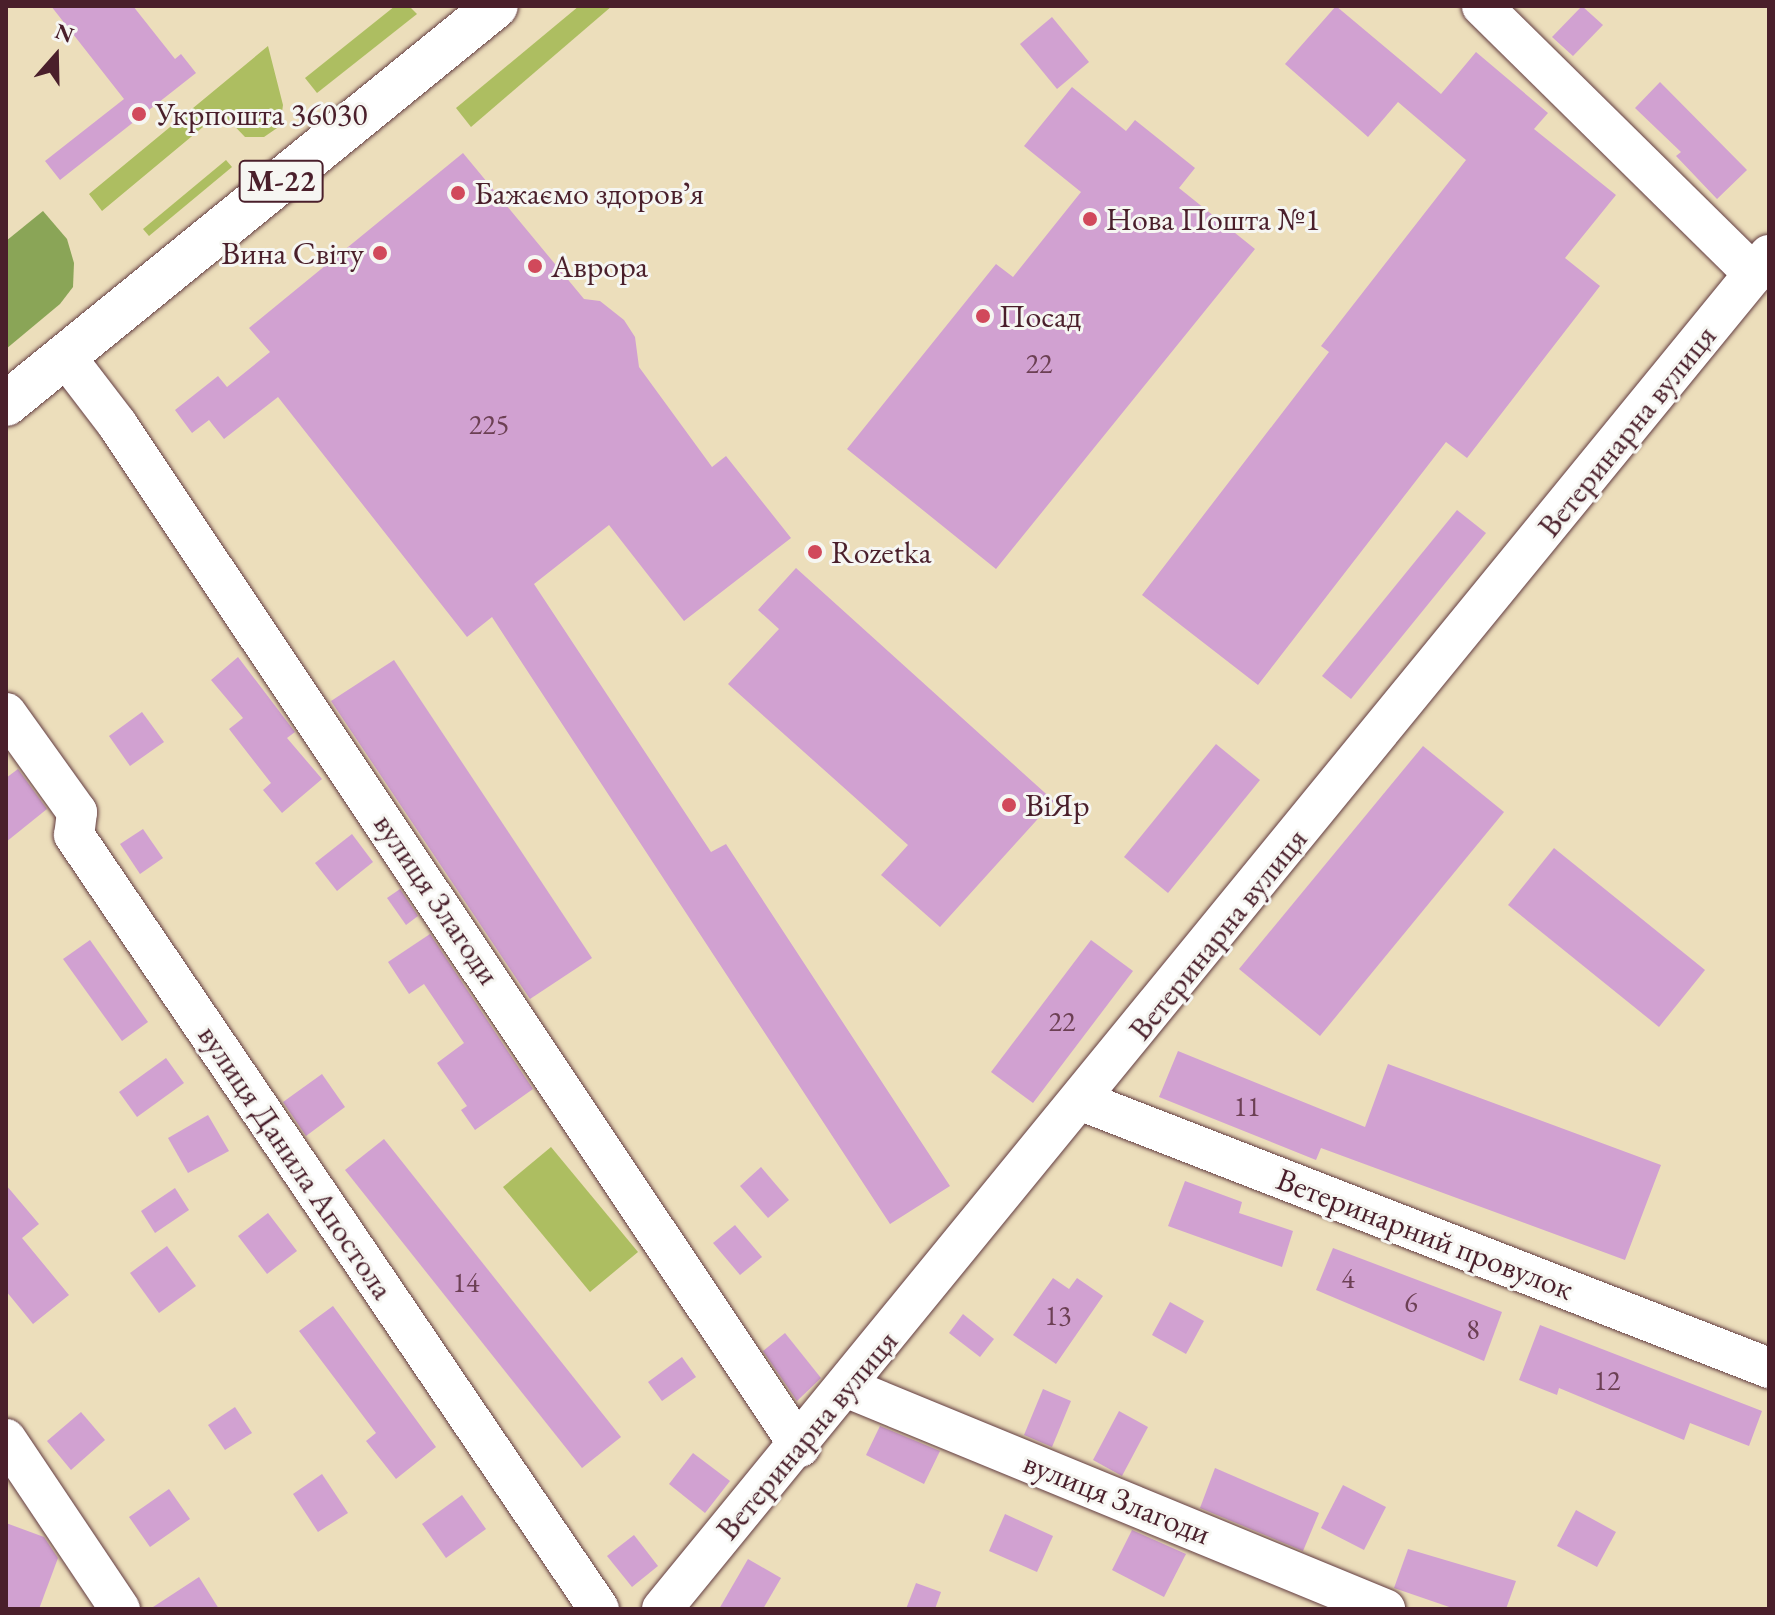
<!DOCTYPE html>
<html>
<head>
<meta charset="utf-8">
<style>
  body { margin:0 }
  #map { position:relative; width:1775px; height:1615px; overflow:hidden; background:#ecdebb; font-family:"EB Garamond",serif }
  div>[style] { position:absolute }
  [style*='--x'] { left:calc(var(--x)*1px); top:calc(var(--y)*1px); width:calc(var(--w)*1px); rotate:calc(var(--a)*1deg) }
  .green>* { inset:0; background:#adbe61 }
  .forest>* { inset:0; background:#8aa557 }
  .building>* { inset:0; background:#d1a1d1 }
  .roads { filter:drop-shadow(0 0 2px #623c41) drop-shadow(0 0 2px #623c41) }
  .minor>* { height:40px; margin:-20px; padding:0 20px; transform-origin:20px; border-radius:20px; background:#fff }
  .highway>* { height:44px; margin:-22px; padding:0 22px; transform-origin:22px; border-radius:22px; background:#fff }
  .dots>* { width:22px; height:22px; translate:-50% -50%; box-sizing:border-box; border:4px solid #f6f6f2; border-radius:50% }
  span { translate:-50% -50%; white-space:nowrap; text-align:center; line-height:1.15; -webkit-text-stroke:6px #f6f6f2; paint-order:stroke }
  .number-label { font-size:28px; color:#6c4054 }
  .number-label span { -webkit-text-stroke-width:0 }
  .shield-label span { padding:2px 6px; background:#f6f6f2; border:2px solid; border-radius:6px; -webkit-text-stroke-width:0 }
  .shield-label { font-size:30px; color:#4a1f2b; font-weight:700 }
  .poi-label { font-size:32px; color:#4a1f2b }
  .left { translate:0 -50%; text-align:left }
  .right { translate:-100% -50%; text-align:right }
  .street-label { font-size:32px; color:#4a1f2b }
  .frame { position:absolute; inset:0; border:8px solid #4a1f2b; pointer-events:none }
  .north { position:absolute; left:16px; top:16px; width:80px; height:80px; -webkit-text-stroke:6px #f6f6f2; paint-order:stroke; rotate:20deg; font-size:22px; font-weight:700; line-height:32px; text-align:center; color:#4a1f2b }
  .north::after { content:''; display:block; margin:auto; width:28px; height:36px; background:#4a1f2b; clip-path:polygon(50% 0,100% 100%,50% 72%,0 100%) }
</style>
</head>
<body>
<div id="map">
  <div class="green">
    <div style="clip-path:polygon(395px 6px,409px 6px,417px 14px,317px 93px,305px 78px)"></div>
    <div style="clip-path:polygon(579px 6px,612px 6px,471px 127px,456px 108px)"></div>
    <div style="clip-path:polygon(268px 46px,283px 105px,280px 126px,264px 137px,245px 137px,221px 112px,102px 211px,89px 194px)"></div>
    <div style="clip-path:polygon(226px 160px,232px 167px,149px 236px,143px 229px)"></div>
    <div style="clip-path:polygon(551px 1147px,638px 1252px,590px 1292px,503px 1187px)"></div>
  </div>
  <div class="forest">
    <div style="clip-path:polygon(43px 211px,67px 239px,74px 263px,73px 287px,60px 304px,6px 349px,6px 241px)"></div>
  </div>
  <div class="building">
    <div style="clip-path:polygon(51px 6px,133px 6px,175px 59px,181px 54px,196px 73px,60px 180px,45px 161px,124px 99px)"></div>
    <div style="clip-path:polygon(1336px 6px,1441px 94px,1476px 52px,1548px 113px,1534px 129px,1616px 195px,1565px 258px,1600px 286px,1467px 458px,1446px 442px,1258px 685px,1142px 595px,1329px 352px,1321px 346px,1466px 160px,1398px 102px,1368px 137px,1285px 64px)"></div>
    <div style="clip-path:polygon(1582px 6px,1603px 25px,1573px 56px,1552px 37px)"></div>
    <div style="clip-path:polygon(1052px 17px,1089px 62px,1057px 89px,1020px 44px)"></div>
    <div style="clip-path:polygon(1660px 82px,1747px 170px,1717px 199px,1676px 156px,1681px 152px,1635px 108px)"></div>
    <div style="clip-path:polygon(1072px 87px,1126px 131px,1135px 120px,1195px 168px,1179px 188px,1255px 249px,996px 569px,847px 449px,996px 264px,1013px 277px,1081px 192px,1024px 146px)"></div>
    <div style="clip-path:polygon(463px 153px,584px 299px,600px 301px,624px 320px,635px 337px,639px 367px,712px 467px,726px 456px,791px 538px,684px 621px,609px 525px,534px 584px,711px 852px,726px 844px,950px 1186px,890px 1224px,492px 617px,467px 637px,278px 397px,224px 439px,209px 420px,192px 433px,175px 410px,218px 376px,227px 387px,270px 352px,249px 328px)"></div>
    <div style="clip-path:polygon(1457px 510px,1486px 533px,1351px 699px,1322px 676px)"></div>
    <div style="clip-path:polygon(796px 568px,1054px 801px,940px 927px,881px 875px,908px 845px,728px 684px,779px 629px,758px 610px)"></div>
    <div style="clip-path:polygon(238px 657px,295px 732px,287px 738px,322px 779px,282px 813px,263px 790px,271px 783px,229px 729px,243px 718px,211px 680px)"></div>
    <div style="clip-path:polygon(394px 660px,592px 958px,530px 999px,331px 701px)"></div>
    <div style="clip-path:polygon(142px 712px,164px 742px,130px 766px,109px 736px)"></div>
    <div style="clip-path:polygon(1216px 744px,1260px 780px,1168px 893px,1124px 857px)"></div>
    <div style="clip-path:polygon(1423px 746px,1504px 812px,1320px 1036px,1239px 969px)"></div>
    <div style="clip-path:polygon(18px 769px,47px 809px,6px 842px,6px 778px)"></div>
    <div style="clip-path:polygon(143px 829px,163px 858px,140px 874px,120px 844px)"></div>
    <div style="clip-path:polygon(352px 834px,373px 862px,337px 891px,315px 863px)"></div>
    <div style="clip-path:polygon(1554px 848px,1705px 970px,1659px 1027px,1508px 905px)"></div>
    <div style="clip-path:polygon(400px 889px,418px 916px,406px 925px,387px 898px)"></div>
    <div style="clip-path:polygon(430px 934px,533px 1089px,475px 1130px,461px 1110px,467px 1106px,437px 1063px,464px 1043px,424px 984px,409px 994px,388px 962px)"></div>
    <div style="clip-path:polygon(90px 940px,148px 1022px,122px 1041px,63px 959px)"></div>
    <div style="clip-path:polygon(1091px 940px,1133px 971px,1033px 1103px,991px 1072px)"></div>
    <div style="clip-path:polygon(1178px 1051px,1365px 1127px,1388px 1064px,1661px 1165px,1625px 1260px,1321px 1148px,1316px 1160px,1159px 1097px)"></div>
    <div style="clip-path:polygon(166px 1058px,184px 1083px,137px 1117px,119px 1092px)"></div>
    <div style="clip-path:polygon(322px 1074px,345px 1107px,306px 1136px,283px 1102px)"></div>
    <div style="clip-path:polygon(208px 1115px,229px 1151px,188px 1173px,168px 1138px)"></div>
    <div style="clip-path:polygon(384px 1139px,621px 1437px,582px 1468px,345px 1170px)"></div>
    <div style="clip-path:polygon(761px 1167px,789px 1200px,768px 1218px,740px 1186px)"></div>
    <div style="clip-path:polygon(1185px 1181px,1242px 1202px,1239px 1213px,1293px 1231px,1282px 1267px,1168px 1226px)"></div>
    <div style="clip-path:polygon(6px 1185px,39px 1224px,22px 1238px,69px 1295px,33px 1324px,6px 1291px)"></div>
    <div style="clip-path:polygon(175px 1188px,189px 1210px,155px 1233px,141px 1211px)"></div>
    <div style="clip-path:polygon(268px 1213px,297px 1251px,267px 1274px,238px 1236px)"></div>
    <div style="clip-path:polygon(735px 1225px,762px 1257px,740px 1275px,713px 1243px)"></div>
    <div style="clip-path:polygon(167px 1246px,196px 1286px,159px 1313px,130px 1273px)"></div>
    <div style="clip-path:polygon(1333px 1248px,1502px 1312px,1484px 1361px,1316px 1290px)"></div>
    <div style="clip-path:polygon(1053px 1278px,1069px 1289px,1077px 1278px,1103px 1296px,1056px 1364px,1013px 1335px)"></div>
    <div style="clip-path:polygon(1170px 1302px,1204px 1321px,1186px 1354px,1152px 1335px)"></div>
    <div style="clip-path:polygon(333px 1306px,436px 1447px,396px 1479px,366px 1441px,376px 1433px,299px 1331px)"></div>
    <div style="clip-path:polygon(963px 1314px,994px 1339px,980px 1357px,949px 1333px)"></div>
    <div style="clip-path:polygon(1540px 1325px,1762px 1411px,1749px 1446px,1690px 1423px,1684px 1440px,1559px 1388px,1557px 1395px,1519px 1380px)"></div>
    <div style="clip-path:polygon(785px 1333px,821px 1378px,797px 1401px,763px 1351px)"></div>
    <div style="clip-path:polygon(682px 1357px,696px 1377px,662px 1401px,648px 1382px)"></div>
    <div style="clip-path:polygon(1043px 1389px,1071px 1401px,1052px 1447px,1024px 1435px)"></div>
    <div style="clip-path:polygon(235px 1407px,252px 1433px,225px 1450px,208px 1425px)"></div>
    <div style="clip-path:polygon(1119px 1411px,1148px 1427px,1122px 1476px,1093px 1460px)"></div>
    <div style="clip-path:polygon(81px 1412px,105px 1440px,71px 1470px,47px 1441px)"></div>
    <div style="clip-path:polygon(880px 1426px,940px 1451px,924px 1484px,866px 1455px)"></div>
    <div style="clip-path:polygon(693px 1453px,730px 1481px,705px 1513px,669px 1484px)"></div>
    <div style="clip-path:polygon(1215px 1468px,1319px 1513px,1303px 1551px,1200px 1508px)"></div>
    <div style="clip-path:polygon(322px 1474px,348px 1513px,318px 1532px,293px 1494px)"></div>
    <div style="clip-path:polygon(1343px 1485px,1386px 1507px,1364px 1550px,1321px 1528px)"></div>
    <div style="clip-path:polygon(169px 1489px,190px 1519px,150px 1547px,129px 1517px)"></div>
    <div style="clip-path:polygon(462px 1495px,486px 1529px,446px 1558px,422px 1524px)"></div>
    <div style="clip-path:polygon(1576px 1510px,1616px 1532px,1597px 1567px,1557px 1546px)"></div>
    <div style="clip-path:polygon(1005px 1514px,1053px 1536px,1037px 1572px,989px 1551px)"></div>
    <div style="clip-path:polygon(6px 1523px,44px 1537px,58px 1558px,39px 1609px,6px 1609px)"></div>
    <div style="clip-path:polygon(1132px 1530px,1186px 1554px,1164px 1597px,1112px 1570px)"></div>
    <div style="clip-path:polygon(634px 1535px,658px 1566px,632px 1587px,607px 1556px)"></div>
    <div style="clip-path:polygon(1408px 1549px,1516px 1581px,1506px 1609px,1455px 1609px,1394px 1588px)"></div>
    <div style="clip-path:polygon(748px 1559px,781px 1578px,763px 1609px,719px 1609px)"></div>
    <div style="clip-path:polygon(199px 1577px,219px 1609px,150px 1609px)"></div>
    <div style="clip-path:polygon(916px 1583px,941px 1592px,935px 1609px,906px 1609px)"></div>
  </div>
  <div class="roads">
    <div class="minor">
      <div style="--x:1482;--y:6;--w:382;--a:44.6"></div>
      <div style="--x:65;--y:356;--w:86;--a:52.6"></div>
      <div style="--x:117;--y:424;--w:1230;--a:56.27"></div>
      <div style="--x:6;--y:713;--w:122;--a:54.4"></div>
      <div style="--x:77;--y:812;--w:23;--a:97"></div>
      <div style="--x:74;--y:835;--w:935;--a:55.85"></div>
      <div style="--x:1082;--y:1101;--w:737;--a:21.24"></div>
      <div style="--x:848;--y:1388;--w:581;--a:22.37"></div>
      <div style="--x:6;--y:1439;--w:205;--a:56.2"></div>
      <div style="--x:662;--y:1609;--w:1749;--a:-50.73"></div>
    </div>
    <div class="highway">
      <div style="--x:6;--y:404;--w:631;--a:-39.09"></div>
    </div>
  </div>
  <div class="dots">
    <div style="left:139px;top:114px;background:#d1495b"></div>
    <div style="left:458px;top:193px;background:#d1495b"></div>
    <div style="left:1090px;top:219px;background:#d1495b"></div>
    <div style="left:380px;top:253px;background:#d1495b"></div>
    <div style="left:535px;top:266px;background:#d1495b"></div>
    <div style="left:983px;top:316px;background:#d1495b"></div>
    <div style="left:815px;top:552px;background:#d1495b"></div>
    <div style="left:1009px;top:805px;background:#d1495b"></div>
  </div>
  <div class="number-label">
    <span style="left:1039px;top:363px">22</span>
    <span style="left:489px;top:424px">225</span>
    <span style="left:1062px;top:1021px">22</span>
    <span style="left:1247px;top:1106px">11</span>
    <span style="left:1348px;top:1278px">4</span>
    <span style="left:466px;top:1282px">14</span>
    <span style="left:1411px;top:1302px">6</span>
    <span style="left:1058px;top:1315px">13</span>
    <span style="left:1473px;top:1329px">8</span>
    <span style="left:1607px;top:1380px">12</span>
  </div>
  <div class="shield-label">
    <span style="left:281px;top:181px">М-22</span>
  </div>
  <div class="poi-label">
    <span class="left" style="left:155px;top:114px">Укрпошта 36030</span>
    <span class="left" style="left:474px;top:193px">Бажаємо здоровʼя</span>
    <span class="left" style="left:1106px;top:219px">Нова Пошта №1</span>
    <span class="right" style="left:364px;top:253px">Вина Світу</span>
    <span class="left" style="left:551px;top:266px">Аврора</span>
    <span class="left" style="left:999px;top:316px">Посад</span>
    <span class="left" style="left:831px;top:552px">Rozetka</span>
    <span class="left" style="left:1025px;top:805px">ВіЯр</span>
  </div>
  <div class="street-label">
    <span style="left:1627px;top:431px;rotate:-51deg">Ветеринарна вулиця</span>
    <span style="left:437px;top:899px;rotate:56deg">вулиця Злагоди</span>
    <span style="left:1218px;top:934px;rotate:-51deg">Ветеринарна вулиця</span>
    <span style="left:296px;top:1162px;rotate:56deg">вулиця Данила Апостола</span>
    <span style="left:1425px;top:1234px;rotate:21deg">Ветеринарний провулок</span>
    <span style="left:807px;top:1435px;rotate:-50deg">Ветеринарна вулиця</span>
    <span style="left:1117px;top:1498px;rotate:22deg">вулиця Злагоди</span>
  </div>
  <div class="frame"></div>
  <div class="north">N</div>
</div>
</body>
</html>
